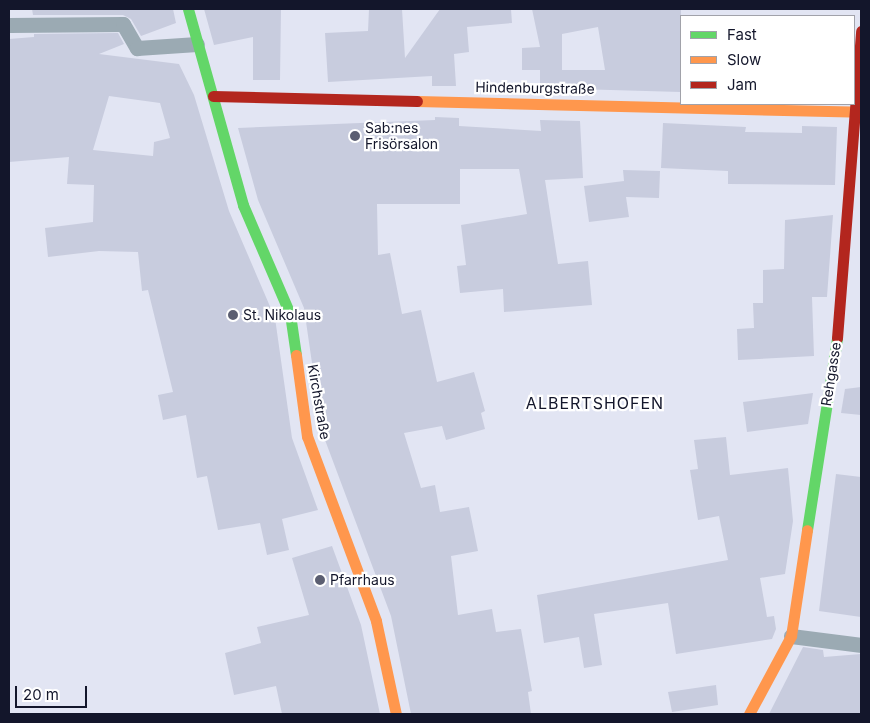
<!DOCTYPE html>
<html>
<head>
<meta charset="utf-8">
<style>
  body { margin:0 }
  #map { position:relative; width:870px; height:723px; overflow:hidden; background:#e2e5f3; font-family:Inter,sans-serif }
  div>[style] { position:absolute }
  [style*='--x'] { left:calc(var(--x)*1px); top:calc(var(--y)*1px); width:calc(var(--w)*1px); rotate:calc(var(--a)*1deg) }
  .building>* { inset:0; background:#c8ccde }
  .lane>* { height:15px; margin:-7.5px; padding:0 7.5px; transform-origin:7.5px; border-radius:7.5px; background:#9baab3 }
  .fast>* { height:11px; margin:-5.5px; padding:0 5.5px; transform-origin:5.5px; border-radius:5.5px; background:#63d668 }
  .slow>* { height:11px; margin:-5.5px; padding:0 5.5px; transform-origin:5.5px; border-radius:5.5px; background:#ff974d }
  .jam>* { height:11px; margin:-5.5px; padding:0 5.5px; transform-origin:5.5px; border-radius:5.5px; background:#b3261e }
  .dots>* { width:14px; height:14px; translate:-50% -50%; box-sizing:border-box; border:2px solid #fff; border-radius:50% }
  span { translate:-50% -50%; white-space:nowrap; text-align:center; line-height:1.15; -webkit-text-stroke:4.5px #fff; paint-order:stroke }
  .street-label { font-size:14px; color:#13162b }
  .poi-label { font-size:14px; color:#13162b }
  .left { translate:0 -50%; text-align:left }
  .quarter-label { font-size:16px; color:#13162b; letter-spacing:1px }
  .frame { position:absolute; inset:0; border:10px solid #13162b; pointer-events:none }
  .legend { position:absolute; left:680px; top:15px; width:175px; height:90px; box-sizing:border-box; background:#fff; border:1px solid #a1a2aa; margin:0; padding:6px 9px; list-style:none; font-size:15px; color:#13162b }
  .legend li { display:flex; align-items:center; gap:10px; height:25px }
  .legend b { width:25px; border:1px solid #a1a2aa }
  .scale { position:absolute; left:15px; top:686px; width:72px; height:22px; box-sizing:border-box; border:2px solid #13162b; border-top:0; padding-left:6px; font-size:15px; line-height:18px; white-space:nowrap; color:#13162b; -webkit-text-stroke:4px #fff; paint-order:stroke }
</style>
</head>
<body>
<div id="map">
  <div class="building">
    <div style="clip-path:polygon(32px 9px,173px 9px,176px 23px,141px 36px,131px 19px,123px 15px,33px 15px)"></div>
    <div style="clip-path:polygon(204px 9px,281px 9px,280px 80px,253px 80px,253px 37px,214px 45px)"></div>
    <div style="clip-path:polygon(369px 9px,402px 9px,405px 58px,440px 9px,511px 9px,512px 23px,467px 27px,469px 52px,454px 54px,456px 86px,432px 86px,432px 76px,328px 82px,325px 33px,368px 31px)"></div>
    <div style="clip-path:polygon(evenodd,532px 9px,681px 9px,681px 92px,540px 88px,540px 70px,522px 70px,522px 48px,540px 47px,532px 9px,598px 27px,605px 70px,562px 70px,562px 34px,598px 27px)"></div>
    <div style="clip-path:polygon(evenodd,118px 33px,124px 44px,99px 54px,179px 64px,194px 95px,229px 211px,275px 318px,292px 438px,318px 510px,282px 519px,289px 550px,267px 555px,260px 523px,218px 530px,207px 476px,197px 478px,186px 415px,163px 420px,158px 395px,173px 392px,148px 290px,142px 291px,138px 252px,99px 251px,48px 257px,45px 228px,93px 222px,94px 185px,67px 184px,69px 157px,9px 162px,9px 39px,34px 37px,34px 34px,118px 33px,109px 96px,160px 103px,170px 138px,154px 142px,153px 156px,93px 150px,109px 96px)"></div>
    <div style="clip-path:polygon(435px 117px,459px 118px,459px 126px,541px 131px,540px 120px,580px 121px,583px 178px,545px 180px,558px 264px,588px 261px,592px 305px,504px 312px,503px 289px,460px 293px,457px 266px,466px 265px,461px 225px,527px 214px,519px 169px,460px 169px,460px 204px,377px 204px,378px 255px,390px 253px,402px 314px,421px 310px,437px 382px,474px 372px,485px 411px,481px 413px,485px 429px,446px 440px,442px 426px,404px 433px,421px 488px,435px 485px,440px 512px,469px 507px,478px 551px,451px 556px,458px 615px,492px 609px,496px 632px,521px 629px,532px 691px,528px 692px,531px 714px,411px 714px,391px 616px,322px 432px,304px 308px,258px 200px,238px 128px,435px 120px)"></div>
    <div style="clip-path:polygon(663px 123px,746px 127px,745px 132px,802px 133px,802px 126px,837px 127px,835px 185px,728px 184px,728px 171px,661px 168px)"></div>
    <div style="clip-path:polygon(623px 170px,660px 171px,659px 198px,626px 197px,629px 217px,589px 222px,584px 186px,624px 181px)"></div>
    <div style="clip-path:polygon(833px 215px,827px 297px,812px 297px,814px 356px,738px 360px,737px 329px,754px 328px,753px 303px,763px 303px,763px 270px,784px 269px,785px 220px)"></div>
    <div style="clip-path:polygon(861px 387px,861px 415px,841px 413px,845px 389px)"></div>
    <div style="clip-path:polygon(813px 393px,808px 424px,747px 432px,743px 402px)"></div>
    <div style="clip-path:polygon(726px 437px,730px 475px,788px 468px,793px 521px,785px 574px,760px 578px,767px 617px,774px 616px,776px 629px,772px 639px,676px 654px,668px 603px,594px 614px,602px 665px,584px 668px,579px 637px,544px 643px,537px 595px,728px 560px,719px 516px,698px 520px,690px 470px,698px 469px,694px 440px)"></div>
    <div style="clip-path:polygon(836px 474px,861px 477px,861px 617px,819px 611px)"></div>
    <div style="clip-path:polygon(332px 546px,361px 625px,380px 714px,282px 714px,276px 686px,234px 695px,225px 653px,261px 643px,257px 627px,309px 615px,292px 558px)"></div>
    <div style="clip-path:polygon(803px 647px,823px 650px,824px 657px,861px 654px,861px 714px,769px 714px)"></div>
    <div style="clip-path:polygon(716px 685px,718px 705px,672px 712px,668px 692px)"></div>
  </div>
  <div class="lane">
    <div style="--x:9;--y:25;--w:114;--a:-0.5"></div>
    <div style="--x:123;--y:24;--w:28;--a:60"></div>
    <div style="--x:137;--y:48;--w:60;--a:-3.8"></div>
    <div style="--x:791;--y:636;--w:71;--a:7.3"></div>
  </div>
  <div class="fast">
    <div style="--x:188;--y:9;--w:204;--a:74.3"></div>
    <div style="--x:243;--y:205;--w:119;--a:66.7"></div>
    <div style="--x:290;--y:314;--w:41;--a:81.7"></div>
    <div style="--x:807;--y:530;--w:194;--a:-81.1"></div>
  </div>
  <div class="slow">
    <div style="--x:417;--y:101;--w:444;--a:1.4"></div>
    <div style="--x:296;--y:355;--w:82;--a:82.3"></div>
    <div style="--x:307;--y:436;--w:197;--a:69.5"></div>
    <div style="--x:376;--y:621;--w:95;--a:77.9"></div>
    <div style="--x:749;--y:714;--w:89;--a:-61.7"></div>
    <div style="--x:791;--y:636;--w:107;--a:-81.4"></div>
  </div>
  <div class="jam">
    <div style="--x:213;--y:96;--w:204;--a:1.4"></div>
    <div style="--x:837;--y:338;--w:308;--a:-85.5"></div>
  </div>
  <div class="dots">
    <div style="left:355px;top:136px;background:#5b5e71"></div>
    <div style="left:233px;top:315px;background:#5b5e71"></div>
    <div style="left:320px;top:580px;background:#5b5e71"></div>
  </div>
  <div class="street-label">
    <span style="left:535px;top:88px;rotate:1deg">Hindenburgstraße</span>
    <span style="left:831px;top:374px;rotate:-81deg">Rehgasse</span>
    <span style="left:319px;top:402px;rotate:80deg">Kirchstraße</span>
  </div>
  <div class="poi-label">
    <span class="left" style="left:365px;top:136px">Sab:nes<br>Frisörsalon</span>
    <span class="left" style="left:243px;top:315px">St. Nikolaus</span>
    <span class="left" style="left:330px;top:580px">Pfarrhaus</span>
  </div>
  <div class="quarter-label">
    <span style="left:595px;top:403px">ALBERTSHOFEN</span>
  </div>
  <div class="frame"></div>
  <ul class="legend">
  <li><b style="height:6px;background:#63d668"></b>Fast</li>
  <li><b style="height:6px;background:#ff974d"></b>Slow</li>
  <li><b style="height:6px;background:#b3261e"></b>Jam</li>
  </ul>
  <div class="scale">20 m</div>
</div>
</body>
</html>
